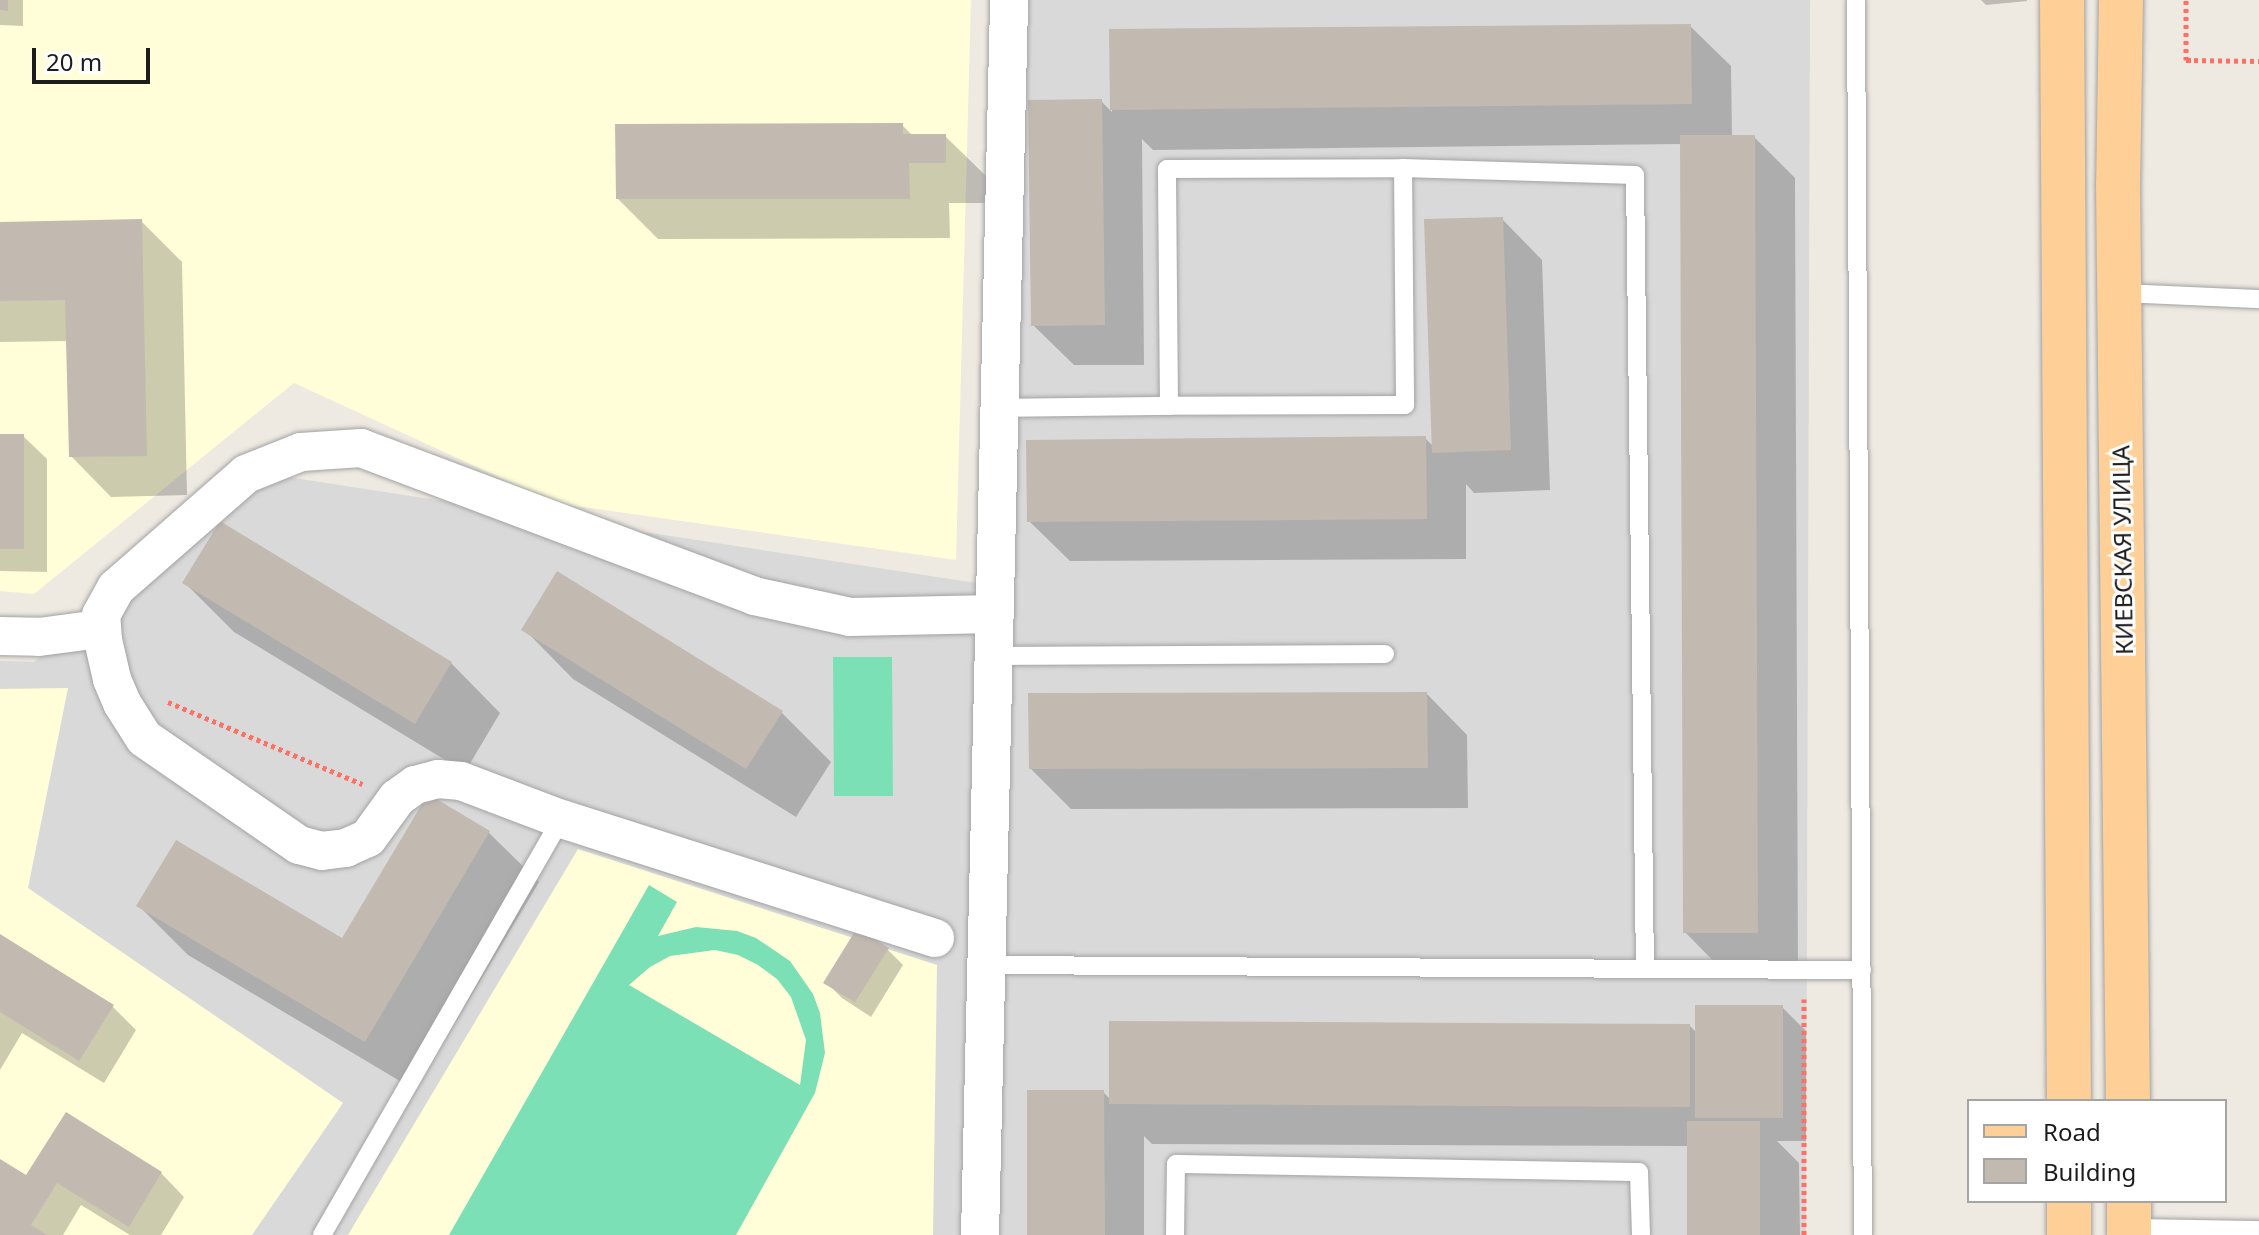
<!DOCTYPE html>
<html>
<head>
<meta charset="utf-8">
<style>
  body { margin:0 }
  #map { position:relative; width:2259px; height:1235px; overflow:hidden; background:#eee9e1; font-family:"Noto Sans",sans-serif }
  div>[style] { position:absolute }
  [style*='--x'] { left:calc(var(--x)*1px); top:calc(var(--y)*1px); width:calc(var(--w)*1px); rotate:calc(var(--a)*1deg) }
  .residential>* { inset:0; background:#dad9d9 }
  .education>* { inset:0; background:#fffed9 }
  .pitch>* { inset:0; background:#7ce0b7 }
  .shadow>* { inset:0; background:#0003 }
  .building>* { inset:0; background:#c2b9b1 }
  .path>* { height:5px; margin-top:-2.5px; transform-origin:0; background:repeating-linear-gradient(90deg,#fd7063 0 4px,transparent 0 8px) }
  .roads { filter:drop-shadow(0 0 2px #a3a3a3) drop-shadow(0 0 2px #a3a3a3) }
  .service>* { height:18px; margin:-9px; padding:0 9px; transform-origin:9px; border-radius:9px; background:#fff }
  .minor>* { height:38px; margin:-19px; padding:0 19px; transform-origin:19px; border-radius:19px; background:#fff }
  .primary>* { height:44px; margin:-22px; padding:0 22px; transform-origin:22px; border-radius:22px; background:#fecf96 }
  span { translate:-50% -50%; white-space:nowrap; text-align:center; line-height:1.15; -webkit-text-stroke:6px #fff; paint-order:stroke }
  .street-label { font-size:24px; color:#1c1c1c }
  .legend { position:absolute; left:1967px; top:1099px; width:260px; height:104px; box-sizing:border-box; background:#fff; border:2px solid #a4a4a4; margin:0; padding:10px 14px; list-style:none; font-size:24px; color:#1c1c1c }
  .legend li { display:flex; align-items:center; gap:16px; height:40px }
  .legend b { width:40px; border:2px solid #a4a4a4 }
  .scale { position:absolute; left:32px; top:48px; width:118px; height:36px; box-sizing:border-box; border:4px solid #1c1c1c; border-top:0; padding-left:10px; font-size:24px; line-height:28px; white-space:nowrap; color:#1c1c1c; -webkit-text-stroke:6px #fff; paint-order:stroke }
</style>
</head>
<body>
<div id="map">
  <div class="residential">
    <div style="clip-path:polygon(1023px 0,1810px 0,1806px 1235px,0 1235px,0 661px,34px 662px,268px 474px,1002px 587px)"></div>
  </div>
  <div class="education">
    <div style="clip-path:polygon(0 0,971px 0,956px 560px,555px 503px,294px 383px,34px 594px,0 591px)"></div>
    <div style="clip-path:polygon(68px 688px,28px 888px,343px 1103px,252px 1235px,0 1235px,0 689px)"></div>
    <div style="clip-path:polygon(578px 849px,937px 965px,933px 1235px,348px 1235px)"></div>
  </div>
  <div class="pitch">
    <div style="clip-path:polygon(833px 657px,892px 657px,893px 796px,834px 796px)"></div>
    <div style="clip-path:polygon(evenodd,649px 885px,677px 902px,658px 936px,696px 927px,737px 931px,756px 938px,790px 961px,813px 994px,820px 1013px,825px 1053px,815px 1093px,736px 1235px,449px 1235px,649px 885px,715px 950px,738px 955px,758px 965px,777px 979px,791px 997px,806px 1040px,800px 1085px,629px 985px,650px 967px,670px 956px,715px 950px)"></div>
  </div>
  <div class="shadow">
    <div style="clip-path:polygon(0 0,23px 0,23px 26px,0 25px)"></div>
    <div style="clip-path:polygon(1981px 0,2027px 0,2027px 1px,1986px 5px)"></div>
    <div style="clip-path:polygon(1690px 26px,1731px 66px,1732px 137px,1754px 137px,1795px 178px,1798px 973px,1725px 973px,1685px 932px,1682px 144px,1153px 150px,1142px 139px,1144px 365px,1074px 365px,1033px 325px,1101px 101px,1112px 112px,1111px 31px)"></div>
    <div style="clip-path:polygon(902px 125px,913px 136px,945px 136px,986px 176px,986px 203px,949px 203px,950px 238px,658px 239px,618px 199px)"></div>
    <div style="clip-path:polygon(1502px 219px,1542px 260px,1550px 490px,1474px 493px,1466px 484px,1466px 559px,1070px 561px,1029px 521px,1425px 438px,1434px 447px)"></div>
    <div style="clip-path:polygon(141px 221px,182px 262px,187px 495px,111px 497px,71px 456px,68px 341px,0 342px,0 224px)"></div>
    <div style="clip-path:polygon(0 436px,23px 436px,47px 459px,47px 572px,0 571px)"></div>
    <div style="clip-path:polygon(185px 583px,451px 663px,500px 713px,465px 772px,234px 632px)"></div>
    <div style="clip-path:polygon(524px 629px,781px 712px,831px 762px,796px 817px,573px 679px)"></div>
    <div style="clip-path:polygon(1427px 694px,1467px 735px,1468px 808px,1071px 809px,1031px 769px)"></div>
    <div style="clip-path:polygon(428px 796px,489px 833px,539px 882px,415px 1090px,188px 955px,139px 906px,342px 941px)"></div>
    <div style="clip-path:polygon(0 937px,112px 1006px,136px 1030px,104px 1083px,22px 1033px,0 1070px)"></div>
    <div style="clip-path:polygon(887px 949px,903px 965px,871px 1017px,842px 998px,826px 982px)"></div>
    <div style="clip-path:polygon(1782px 1007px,1806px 1031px,1806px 1141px,1777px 1141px,1799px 1163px,1800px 1235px,1689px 1235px,1689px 1146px,1152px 1144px,1144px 1136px,1144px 1235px,1029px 1235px,1103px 1092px,1111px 1100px,1690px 1026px,1697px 1033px)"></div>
    <div style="clip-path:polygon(0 1161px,27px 1178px,161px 1173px,184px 1197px,161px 1235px,130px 1235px,81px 1205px,63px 1235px,0 1235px)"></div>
  </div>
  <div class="building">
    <div style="clip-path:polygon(0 0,8px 0,8px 11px,0 10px)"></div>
    <div style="clip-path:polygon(1691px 24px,1692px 104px,1110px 110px,1109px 29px)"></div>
    <div style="clip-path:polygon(1102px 99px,1105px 325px,1031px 326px,1028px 100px)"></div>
    <div style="clip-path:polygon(903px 123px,903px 134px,946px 134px,946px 163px,909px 163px,910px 199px,616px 199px,615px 124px)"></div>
    <div style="clip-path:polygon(1680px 135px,1755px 135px,1758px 933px,1683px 933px)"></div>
    <div style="clip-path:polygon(1503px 217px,1511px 450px,1432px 453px,1424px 219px)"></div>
    <div style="clip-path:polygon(142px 219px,147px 456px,69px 457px,65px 300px,0 301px,0 222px)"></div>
    <div style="clip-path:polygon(0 434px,24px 434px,24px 549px,0 549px)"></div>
    <div style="clip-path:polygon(1426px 436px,1427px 519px,1027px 522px,1026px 440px)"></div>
    <div style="clip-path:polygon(220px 521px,452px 662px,415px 724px,182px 583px)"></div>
    <div style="clip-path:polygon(557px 571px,783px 711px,746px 769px,521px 630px)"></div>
    <div style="clip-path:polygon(1427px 692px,1428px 768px,1029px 769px,1028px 693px)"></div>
    <div style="clip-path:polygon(428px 794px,490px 831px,365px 1042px,136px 906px,176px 840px,342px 938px)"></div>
    <div style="clip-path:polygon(857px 928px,889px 948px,855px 1002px,823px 983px)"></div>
    <div style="clip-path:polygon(0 934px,114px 1005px,79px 1061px,0 1012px)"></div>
    <div style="clip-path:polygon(1695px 1005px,1783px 1005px,1783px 1118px,1695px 1118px)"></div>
    <div style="clip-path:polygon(1109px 1021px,1690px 1024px,1690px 1107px,1109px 1104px)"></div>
    <div style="clip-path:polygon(1027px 1090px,1104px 1090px,1105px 1235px,1027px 1235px)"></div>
    <div style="clip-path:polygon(66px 1112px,162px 1172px,129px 1227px,57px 1183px,31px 1225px,47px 1235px,0 1235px,0 1159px,26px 1175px)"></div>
    <div style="clip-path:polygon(1687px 1121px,1760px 1121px,1760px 1235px,1687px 1235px)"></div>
  </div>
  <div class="path">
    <div style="--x:2186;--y:60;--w:60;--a:-90"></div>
    <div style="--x:2191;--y:60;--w:5;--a:180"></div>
    <div style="--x:2186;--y:60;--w:73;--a:0.8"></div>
    <div style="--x:168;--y:702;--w:211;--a:22.9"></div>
    <div style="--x:1804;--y:999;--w:236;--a:90"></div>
  </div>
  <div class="roads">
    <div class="service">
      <div style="--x:1856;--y:0;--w:1235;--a:89.68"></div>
      <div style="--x:1403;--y:168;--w:232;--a:1.7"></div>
      <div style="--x:1635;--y:175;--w:794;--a:89.28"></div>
      <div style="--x:1403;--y:168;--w:237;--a:89.5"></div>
      <div style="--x:1405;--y:405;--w:236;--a:179.8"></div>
      <div style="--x:1169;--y:406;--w:237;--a:-90.5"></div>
      <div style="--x:1167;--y:169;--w:236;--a:-0.2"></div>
      <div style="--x:2120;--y:293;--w:139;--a:2.5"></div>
      <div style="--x:1000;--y:408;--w:169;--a:-0.7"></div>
      <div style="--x:994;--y:656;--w:391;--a:-0.3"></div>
      <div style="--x:986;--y:965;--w:876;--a:0.33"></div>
      <div style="--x:2129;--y:1228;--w:130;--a:0.9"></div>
      <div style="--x:322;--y:1235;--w:480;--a:-60.1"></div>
      <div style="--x:1175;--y:1235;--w:71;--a:-89.2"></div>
      <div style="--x:1176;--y:1164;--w:463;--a:1"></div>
      <div style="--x:1639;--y:1172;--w:63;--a:88.2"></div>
    </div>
    <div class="minor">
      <div style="--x:0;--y:636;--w:39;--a:1"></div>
      <div style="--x:39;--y:637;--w:62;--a:-7.5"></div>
      <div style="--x:935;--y:938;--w:392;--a:-162.3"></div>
      <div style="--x:561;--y:819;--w:107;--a:-159.2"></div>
      <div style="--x:461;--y:781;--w:23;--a:-175"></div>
      <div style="--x:438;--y:779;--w:24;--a:165"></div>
      <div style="--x:415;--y:785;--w:22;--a:144"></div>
      <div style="--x:397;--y:798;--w:49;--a:125.9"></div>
      <div style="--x:368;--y:838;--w:24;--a:156"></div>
      <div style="--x:346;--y:848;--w:24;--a:173"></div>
      <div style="--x:322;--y:851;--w:24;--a:-165"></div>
      <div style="--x:299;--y:845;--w:188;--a:-145.4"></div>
      <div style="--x:144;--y:738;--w:41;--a:-122.2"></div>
      <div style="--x:122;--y:703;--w:26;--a:-113"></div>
      <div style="--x:112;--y:679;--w:39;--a:-103"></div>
      <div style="--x:103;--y:641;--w:26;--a:-94"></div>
      <div style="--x:101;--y:615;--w:31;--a:-61"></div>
      <div style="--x:116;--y:588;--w:173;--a:-41.2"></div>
      <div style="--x:246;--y:474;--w:59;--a:-21.8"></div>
      <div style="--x:301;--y:452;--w:60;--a:-3.8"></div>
      <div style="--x:361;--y:448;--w:420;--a:20.6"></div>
      <div style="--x:754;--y:596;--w:98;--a:12.3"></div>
      <div style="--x:850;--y:617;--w:145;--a:-1.2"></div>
      <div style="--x:980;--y:1235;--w:1235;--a:-88.65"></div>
    </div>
    <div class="primary">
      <div style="--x:2062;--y:0;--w:1101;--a:89.64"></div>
      <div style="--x:2121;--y:0;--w:183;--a:90.9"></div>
      <div style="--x:2118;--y:183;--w:918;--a:89.38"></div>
      <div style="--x:2069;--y:1201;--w:34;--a:90"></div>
      <div style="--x:2129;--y:1201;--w:34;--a:90"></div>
    </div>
  </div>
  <div class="street-label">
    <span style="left:2122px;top:550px;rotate:-91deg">КИЕВСКАЯ УЛИЦА</span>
  </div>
  <ul class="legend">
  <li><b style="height:10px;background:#fecf96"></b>Road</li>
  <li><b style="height:22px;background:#c2b9b1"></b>Building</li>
  </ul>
  <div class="scale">20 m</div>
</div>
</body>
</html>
